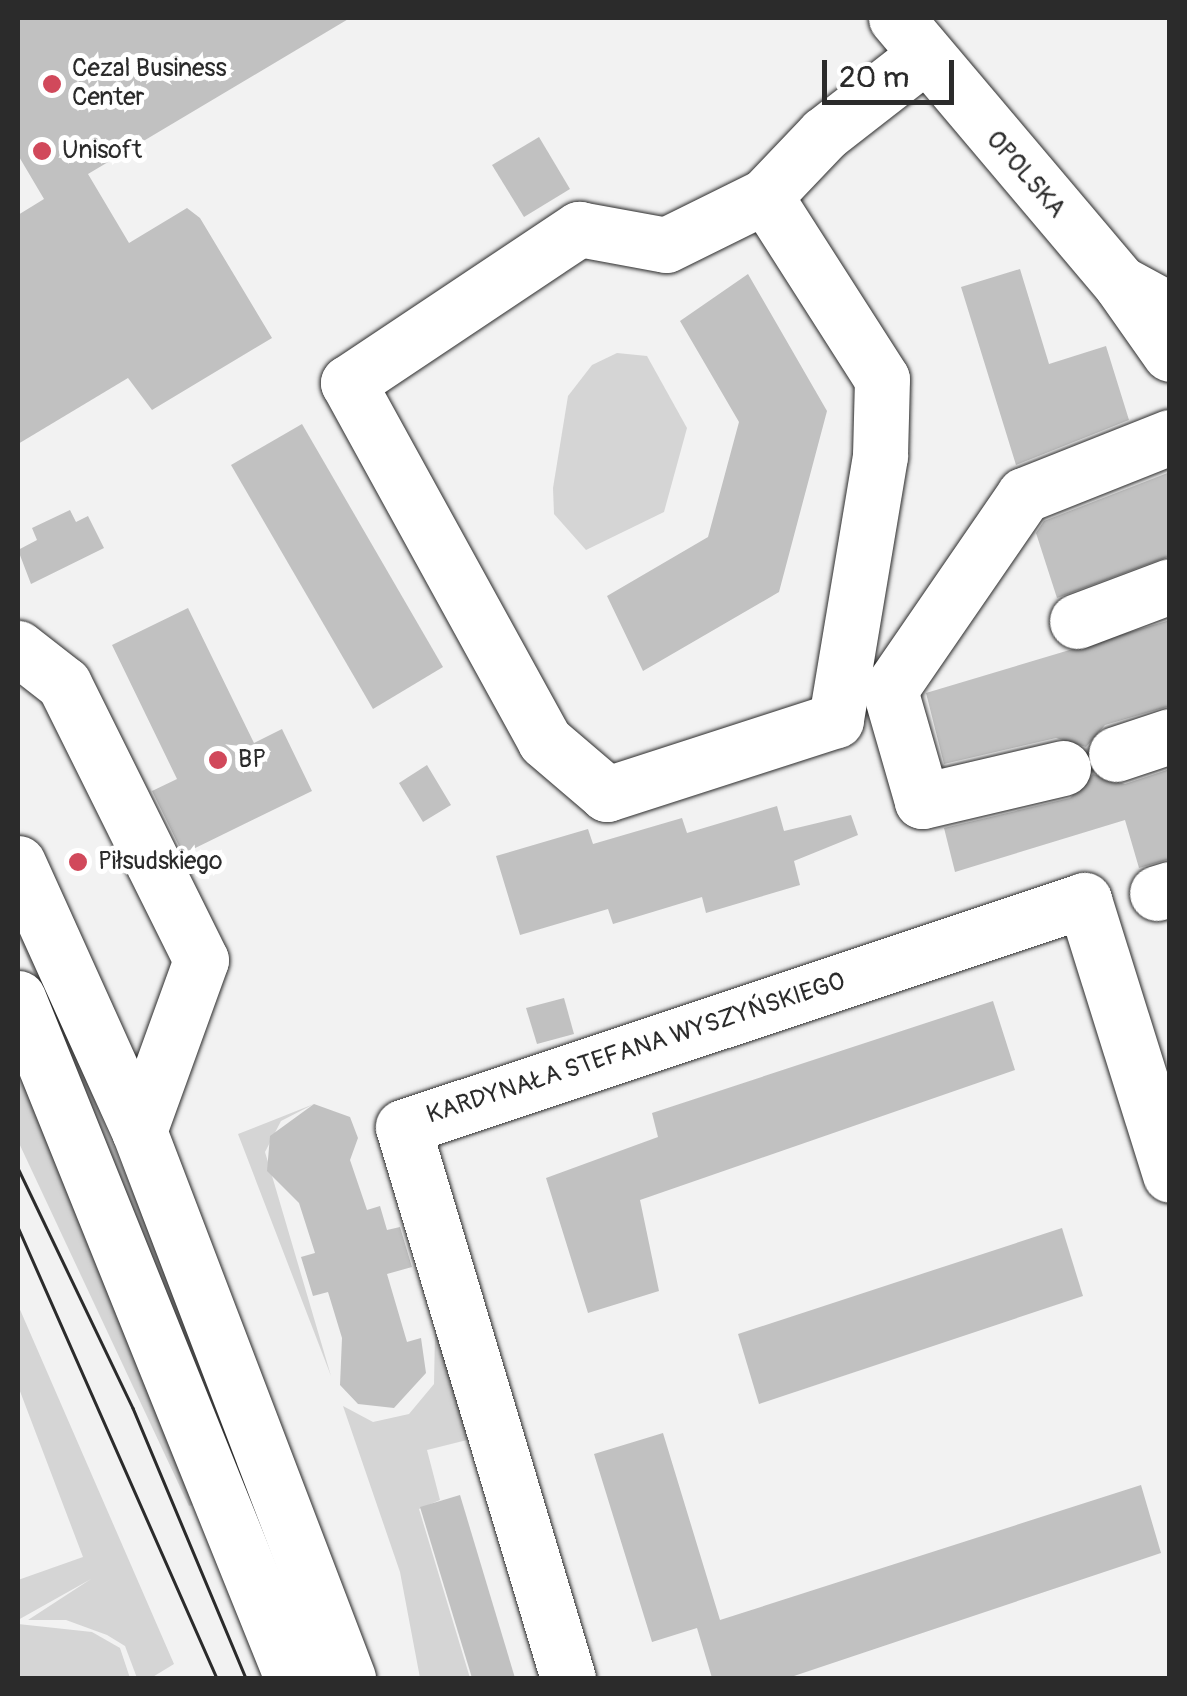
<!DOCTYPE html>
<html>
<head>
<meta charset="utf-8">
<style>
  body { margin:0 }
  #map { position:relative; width:1187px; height:1696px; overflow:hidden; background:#f2f2f2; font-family:Pangolin,sans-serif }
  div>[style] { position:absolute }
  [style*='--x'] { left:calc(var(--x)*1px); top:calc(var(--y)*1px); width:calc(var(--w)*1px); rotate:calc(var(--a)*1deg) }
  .green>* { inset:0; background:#d5d5d5 }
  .building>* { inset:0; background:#c1c1c1 }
  .roads { filter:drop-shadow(0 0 2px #2b2b2b) drop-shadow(0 0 2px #2b2b2b) }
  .minor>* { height:55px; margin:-27.5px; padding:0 27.5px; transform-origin:27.5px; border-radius:27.5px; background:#fff }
  .major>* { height:55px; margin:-27.5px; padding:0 27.5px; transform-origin:27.5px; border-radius:27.5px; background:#fff }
  .tram>* { height:2.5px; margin:-1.25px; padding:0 1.25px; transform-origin:1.25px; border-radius:1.25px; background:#2b2b2b }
  .dots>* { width:28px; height:28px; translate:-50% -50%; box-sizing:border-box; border:5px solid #fff; border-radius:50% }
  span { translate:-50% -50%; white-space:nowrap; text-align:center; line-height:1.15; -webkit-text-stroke:10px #fff; paint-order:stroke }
  .poi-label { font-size:25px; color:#2b2b2b }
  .left { translate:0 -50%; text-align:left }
  .street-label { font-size:25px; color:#2b2b2b }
  .frame { position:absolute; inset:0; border:20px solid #2b2b2b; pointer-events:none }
  .scale { position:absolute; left:822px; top:60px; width:132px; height:45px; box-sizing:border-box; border:5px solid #2b2b2b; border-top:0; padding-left:12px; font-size:30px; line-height:35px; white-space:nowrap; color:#2b2b2b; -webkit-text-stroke:8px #fff; paint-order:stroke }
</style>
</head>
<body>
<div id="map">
  <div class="green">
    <div style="clip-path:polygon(617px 353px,647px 356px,687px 428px,664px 512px,586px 550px,554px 514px,553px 488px,568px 396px,592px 365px)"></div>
    <div style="clip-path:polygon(18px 917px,206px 1368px,199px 1372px,18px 935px)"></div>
    <div style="clip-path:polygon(18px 1062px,196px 1504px,189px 1506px,18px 1141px)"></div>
    <div style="clip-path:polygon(314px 1104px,281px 1121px,265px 1152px,331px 1376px,238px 1134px)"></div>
    <div style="clip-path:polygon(18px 1305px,174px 1664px,151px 1678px,137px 1678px,125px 1646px,107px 1635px,66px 1620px,28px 1620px,91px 1579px,18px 1620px,18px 1580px,83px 1557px,18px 1386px)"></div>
    <div style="clip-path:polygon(445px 1330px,475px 1438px,427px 1450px,440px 1500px,419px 1509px,470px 1678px,420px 1678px,400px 1572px,343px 1406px,373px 1422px,409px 1414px,434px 1384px,435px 1333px)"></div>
    <div style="clip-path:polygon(18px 1624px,92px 1632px,120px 1648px,130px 1678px,18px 1678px)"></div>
  </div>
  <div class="building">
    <div style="clip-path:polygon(18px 18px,350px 18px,88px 174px,129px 243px,187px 208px,200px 218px,272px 338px,152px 410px,128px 378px,18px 444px,18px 215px,44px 199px,18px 155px)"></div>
    <div style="clip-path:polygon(539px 137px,570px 189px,524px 217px,492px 165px)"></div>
    <div style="clip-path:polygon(1020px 269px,1049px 364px,1106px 346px,1129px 420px,1016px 465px,961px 287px)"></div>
    <div style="clip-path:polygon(748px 274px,827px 411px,779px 592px,643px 671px,607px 596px,708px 537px,739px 422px,680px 321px)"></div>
    <div style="clip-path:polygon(302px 424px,443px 667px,373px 709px,231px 465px)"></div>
    <div style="clip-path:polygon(1170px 472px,1170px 556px,1057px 598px,1036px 533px,1044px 521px)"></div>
    <div style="clip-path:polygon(70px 510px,76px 522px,88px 516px,104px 548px,31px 584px,18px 550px,37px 540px,32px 528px)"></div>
    <div style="clip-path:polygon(188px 608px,254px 743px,282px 729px,312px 791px,183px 854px,152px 791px,177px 779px,112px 645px)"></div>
    <div style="clip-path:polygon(1170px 620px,1170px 706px,1105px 725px,1086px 747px,1056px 738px,944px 764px,926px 693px)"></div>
    <div style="clip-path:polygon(427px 765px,451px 805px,423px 822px,399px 783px)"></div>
    <div style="clip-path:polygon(1170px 769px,1170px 859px,1139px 868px,1125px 820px,955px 872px,944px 828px,1070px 798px,1093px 774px,1125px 784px)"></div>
    <div style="clip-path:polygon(777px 806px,784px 831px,851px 815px,858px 835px,794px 861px,800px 885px,706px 913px,702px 897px,613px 924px,608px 909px,520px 935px,496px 856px,588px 829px,593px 844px,682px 818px,687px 833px)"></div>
    <div style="clip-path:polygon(564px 998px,574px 1034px,537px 1044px,526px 1008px)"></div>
    <div style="clip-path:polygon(993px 1001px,1015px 1070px,640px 1200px,659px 1291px,588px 1313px,546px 1178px,658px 1137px,652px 1113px)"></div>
    <div style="clip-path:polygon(314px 1104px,350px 1117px,358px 1138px,350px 1160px,367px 1210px,380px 1206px,387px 1230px,400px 1227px,412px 1267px,387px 1274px,407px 1342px,421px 1338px,426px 1373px,394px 1408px,358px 1404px,340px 1385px,342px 1338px,328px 1292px,313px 1296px,301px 1257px,315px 1253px,299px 1203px,267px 1171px,270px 1136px)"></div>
    <div style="clip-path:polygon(1062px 1228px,1083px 1296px,759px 1404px,738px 1334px)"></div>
    <div style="clip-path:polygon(663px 1433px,720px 1620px,1141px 1485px,1161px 1553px,788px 1678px,712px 1678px,697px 1628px,652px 1642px,594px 1454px)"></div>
    <div style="clip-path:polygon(460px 1495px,515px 1678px,472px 1678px,420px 1507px)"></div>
  </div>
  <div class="roads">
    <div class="minor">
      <div style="--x:896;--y:18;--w:347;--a:49.8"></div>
      <div style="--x:1120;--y:283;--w:57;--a:28.4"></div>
      <div style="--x:765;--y:196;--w:217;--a:57.4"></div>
      <div style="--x:882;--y:379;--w:77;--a:91.5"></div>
      <div style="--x:880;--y:456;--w:268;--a:99.5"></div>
      <div style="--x:836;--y:720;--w:241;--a:162.1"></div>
      <div style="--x:607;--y:794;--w:82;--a:-139.5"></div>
      <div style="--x:545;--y:741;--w:409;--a:-118.8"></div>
      <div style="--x:348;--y:383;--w:278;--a:-33.7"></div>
      <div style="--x:579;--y:229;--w:88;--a:10.4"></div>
      <div style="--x:666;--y:245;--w:110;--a:-26.3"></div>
      <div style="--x:765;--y:196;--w:86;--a:-46.4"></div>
      <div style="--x:824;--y:134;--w:125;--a:-37.9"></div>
      <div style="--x:1122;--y:286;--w:83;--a:54.8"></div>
      <div style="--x:1077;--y:621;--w:99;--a:-20.6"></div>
      <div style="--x:18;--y:648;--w:58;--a:38"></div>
      <div style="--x:64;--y:684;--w:308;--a:63.6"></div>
      <div style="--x:201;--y:960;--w:182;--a:109.9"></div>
      <div style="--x:1116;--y:754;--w:57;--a:-18.4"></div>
      <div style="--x:1063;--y:768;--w:145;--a:166.8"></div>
      <div style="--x:922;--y:801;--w:116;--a:-106.1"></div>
      <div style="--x:890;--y:690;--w:237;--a:-55.5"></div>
      <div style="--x:1024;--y:495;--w:157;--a:-21.7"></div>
      <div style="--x:1157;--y:893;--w:14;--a:-17"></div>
      <div style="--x:568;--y:1678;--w:575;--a:-106.67"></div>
      <div style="--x:403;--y:1127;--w:718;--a:-18.43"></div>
      <div style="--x:1084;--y:900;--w:288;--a:72.6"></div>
    </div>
    <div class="major">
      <div style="--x:18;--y:863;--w:294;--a:65.7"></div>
      <div style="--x:139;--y:1131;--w:586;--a:69.09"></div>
      <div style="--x:18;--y:998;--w:733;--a:68.05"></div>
    </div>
  </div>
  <div class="tram">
    <div style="--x:18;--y:1168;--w:266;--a:64.4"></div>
    <div style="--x:133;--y:1408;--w:293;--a:67.3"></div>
    <div style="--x:18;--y:1227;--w:493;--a:66.2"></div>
  </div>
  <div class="dots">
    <div style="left:52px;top:84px;background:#d1495b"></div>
    <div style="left:42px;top:151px;background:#d1495b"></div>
    <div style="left:218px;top:760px;background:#d1495b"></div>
    <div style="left:78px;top:862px;background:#d1495b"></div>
  </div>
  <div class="poi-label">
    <span class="left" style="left:72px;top:84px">Cezal Business<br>Center</span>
    <span class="left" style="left:62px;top:151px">Unisoft</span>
    <span class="left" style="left:238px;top:760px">BP</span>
    <span class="left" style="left:98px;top:862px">Piłsudskiego</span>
  </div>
  <div class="street-label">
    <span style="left:1025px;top:175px;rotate:49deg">OPOLSKA</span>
    <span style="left:636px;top:1049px;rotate:-18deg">KARDYNAŁA STEFANA WYSZYŃSKIEGO</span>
  </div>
  <div class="frame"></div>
  <div class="scale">20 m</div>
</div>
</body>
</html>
